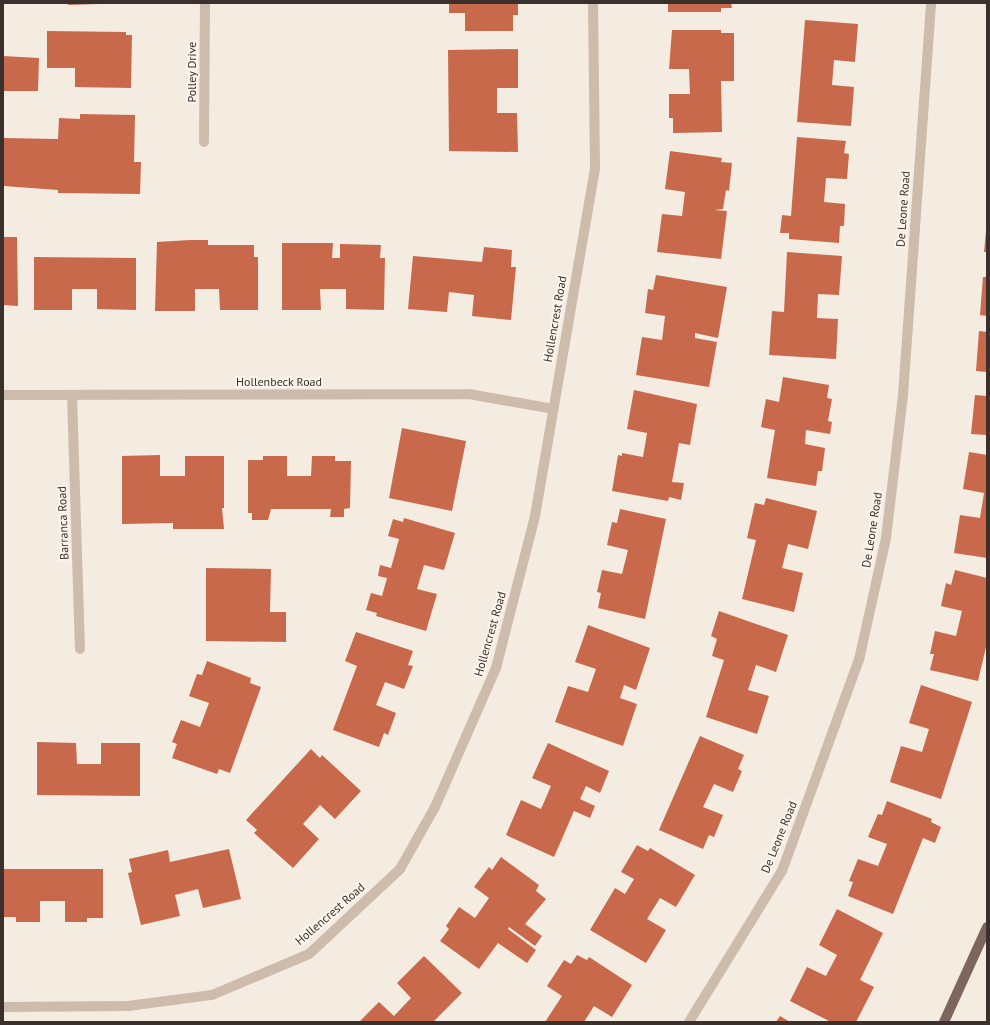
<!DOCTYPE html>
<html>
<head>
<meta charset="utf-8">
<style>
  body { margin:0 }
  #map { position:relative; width:990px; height:1025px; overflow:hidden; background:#f4ebe1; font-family:"PT Sans",sans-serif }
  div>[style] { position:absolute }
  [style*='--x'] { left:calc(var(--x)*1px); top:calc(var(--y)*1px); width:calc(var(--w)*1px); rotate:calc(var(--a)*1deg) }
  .building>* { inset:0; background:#c8694b }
  .street>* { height:10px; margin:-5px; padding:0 5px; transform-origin:5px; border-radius:5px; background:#cdbbac }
  .primary>* { height:10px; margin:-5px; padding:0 5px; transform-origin:5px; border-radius:5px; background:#7d675c }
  span { translate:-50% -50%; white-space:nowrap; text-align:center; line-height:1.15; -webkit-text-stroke:4px #fbf5ee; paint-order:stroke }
  .street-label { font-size:12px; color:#3b302b }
  .frame { position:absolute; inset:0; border:4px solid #3b302b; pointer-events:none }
</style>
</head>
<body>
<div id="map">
  <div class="building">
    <div style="clip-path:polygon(68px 3px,98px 3px,98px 4px,68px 5px)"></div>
    <div style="clip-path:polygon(449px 3px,518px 3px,518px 15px,513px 15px,513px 31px,465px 31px,465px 13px,449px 13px)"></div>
    <div style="clip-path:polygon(668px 3px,731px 3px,732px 8px,721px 8px,721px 12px,668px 12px)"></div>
    <div style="clip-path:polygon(805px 20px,858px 24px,855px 62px,834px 60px,832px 85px,854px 87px,851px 126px,797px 122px)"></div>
    <div style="clip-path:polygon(672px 30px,721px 30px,721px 33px,734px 33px,734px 81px,721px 81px,722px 132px,673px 133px,673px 118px,669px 118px,669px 94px,690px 94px,689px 69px,669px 69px)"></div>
    <div style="clip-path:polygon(47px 31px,126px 32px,126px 35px,132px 35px,131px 88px,75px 87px,75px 68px,47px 68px)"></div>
    <div style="clip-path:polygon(518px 49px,518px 88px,497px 88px,497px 113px,517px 113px,518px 152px,449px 151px,448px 50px)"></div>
    <div style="clip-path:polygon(3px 56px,39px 58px,38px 91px,3px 91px)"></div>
    <div style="clip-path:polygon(80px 114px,135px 115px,134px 162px,141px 162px,140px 194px,58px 193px,58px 190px,4px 186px,4px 138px,58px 139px,59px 118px,80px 119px)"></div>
    <div style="clip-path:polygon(797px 137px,846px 141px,844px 153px,849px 154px,847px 179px,826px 178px,824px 202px,845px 204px,844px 226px,840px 226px,839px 243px,789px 239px,789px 233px,780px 233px,782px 215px,791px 216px)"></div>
    <div style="clip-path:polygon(670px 151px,722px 158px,721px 162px,732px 163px,729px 191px,726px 190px,723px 209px,714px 210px,727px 211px,721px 259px,657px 252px,662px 214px,682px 216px,685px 192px,665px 189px)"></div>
    <div style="clip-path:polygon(986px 231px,987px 231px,987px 252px,984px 252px)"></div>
    <div style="clip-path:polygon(3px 237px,17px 237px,18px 306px,3px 305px)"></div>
    <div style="clip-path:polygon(190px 240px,208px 240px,208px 245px,254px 245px,254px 257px,258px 257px,258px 310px,220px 310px,219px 289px,195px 289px,195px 311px,155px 311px,157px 242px)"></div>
    <div style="clip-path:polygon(282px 243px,333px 243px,332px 258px,340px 258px,340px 244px,381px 245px,380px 258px,385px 258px,384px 310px,346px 309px,346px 289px,320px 289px,321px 310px,282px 310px)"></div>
    <div style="clip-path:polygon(484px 247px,512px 250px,511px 267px,516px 267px,511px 320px,472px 316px,474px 295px,449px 292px,447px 312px,408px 309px,413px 256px,482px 262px)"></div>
    <div style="clip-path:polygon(787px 252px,842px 256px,839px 295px,818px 294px,817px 318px,838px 319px,836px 359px,769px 355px,772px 311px,784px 312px)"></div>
    <div style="clip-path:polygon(34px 257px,136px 258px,136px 310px,97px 309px,97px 289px,72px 289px,72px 310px,34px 310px)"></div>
    <div style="clip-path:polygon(656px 275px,727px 287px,718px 338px,695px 333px,695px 338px,717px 342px,709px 387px,636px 375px,642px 337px,662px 340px,665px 316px,645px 313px,648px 289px,653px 290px)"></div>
    <div style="clip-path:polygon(983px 277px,987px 277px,987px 316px,980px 315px)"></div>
    <div style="clip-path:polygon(979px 331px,987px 332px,987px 372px,976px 371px)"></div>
    <div style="clip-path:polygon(783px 377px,829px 385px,827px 398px,832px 399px,828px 421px,832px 422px,830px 434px,806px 430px,805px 444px,825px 448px,822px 471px,818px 471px,816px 486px,767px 478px,775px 430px,761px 427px,766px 399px,779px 402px)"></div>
    <div style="clip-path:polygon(634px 390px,697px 404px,690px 445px,679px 443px,672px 482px,684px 483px,681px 500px,669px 497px,668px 501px,612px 491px,618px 455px,622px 456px,622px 453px,643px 457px,647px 433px,627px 429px)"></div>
    <div style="clip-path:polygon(975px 395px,987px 396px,987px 435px,971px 434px)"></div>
    <div style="clip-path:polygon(402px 428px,466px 441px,452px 511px,389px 498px)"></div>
    <div style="clip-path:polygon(969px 452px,987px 455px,987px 558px,954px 553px,960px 515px,980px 518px,984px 493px,963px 489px)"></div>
    <div style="clip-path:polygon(160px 455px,160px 476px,185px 476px,185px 456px,224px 456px,224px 508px,222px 508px,224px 529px,173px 529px,173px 523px,122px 524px,122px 456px)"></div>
    <div style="clip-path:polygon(263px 456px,287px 456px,287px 476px,311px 476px,312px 456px,335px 456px,335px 461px,351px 461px,350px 508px,344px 509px,344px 517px,330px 517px,331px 509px,271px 509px,268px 520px,252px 520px,252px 513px,248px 513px,248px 460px,263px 460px)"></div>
    <div style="clip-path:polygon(766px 498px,817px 511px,808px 549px,788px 544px,782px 568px,803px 573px,794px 612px,742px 599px,756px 540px,747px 538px,755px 503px,764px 505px)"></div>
    <div style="clip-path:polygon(620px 509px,666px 519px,645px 619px,598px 608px,601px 593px,597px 592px,602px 570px,622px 574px,628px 550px,607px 545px,612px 522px,617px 523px)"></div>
    <div style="clip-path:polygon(404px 518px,455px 533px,444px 570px,424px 565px,417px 589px,437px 594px,426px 631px,376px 616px,377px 613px,366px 610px,371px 593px,382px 596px,387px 578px,378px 576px,380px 565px,391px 568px,399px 539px,388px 536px,393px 519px,403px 522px)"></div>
    <div style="clip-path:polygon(206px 568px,271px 569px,270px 612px,286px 612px,286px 642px,206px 641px)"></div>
    <div style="clip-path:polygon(955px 570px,987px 578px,987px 643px,978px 681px,930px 670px,934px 654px,930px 654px,935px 631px,956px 636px,962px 611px,941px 606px,946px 583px,951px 585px)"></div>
    <div style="clip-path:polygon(719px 611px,788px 635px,776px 672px,756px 665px,748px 690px,769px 696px,757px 734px,706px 717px,724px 660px,712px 656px,717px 639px,711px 636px)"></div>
    <div style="clip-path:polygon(588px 625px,650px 648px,636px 690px,624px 685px,620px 698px,637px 704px,623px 746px,555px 722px,568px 686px,588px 692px,596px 669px,575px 662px)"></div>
    <div style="clip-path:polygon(356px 632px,413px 651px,408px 665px,413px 666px,404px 689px,385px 682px,376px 705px,396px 713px,388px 735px,384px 733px,379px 747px,333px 730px,357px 666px,345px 661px)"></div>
    <div style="clip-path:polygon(207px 661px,251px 678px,250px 683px,261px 687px,230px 773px,219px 769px,217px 774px,172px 758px,177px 744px,172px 742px,181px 720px,200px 727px,209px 703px,189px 696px,197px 674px,202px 675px)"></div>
    <div style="clip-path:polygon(921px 685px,972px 702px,941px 799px,890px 782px,901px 746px,922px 752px,929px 729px,909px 723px)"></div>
    <div style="clip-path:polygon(700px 736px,744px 755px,738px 769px,742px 771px,733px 792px,714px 784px,703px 807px,723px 815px,714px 837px,709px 835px,703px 849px,659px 830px)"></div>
    <div style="clip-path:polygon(37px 742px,76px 743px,77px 764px,101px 764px,101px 743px,140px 743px,140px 796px,37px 795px)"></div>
    <div style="clip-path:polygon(548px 743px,609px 771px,600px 793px,586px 786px,580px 799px,595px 806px,590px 818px,574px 811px,554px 857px,506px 835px,521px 800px,541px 809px,551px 786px,532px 778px)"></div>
    <div style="clip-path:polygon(311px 749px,320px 758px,322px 755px,361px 791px,335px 819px,320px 805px,303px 824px,319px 839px,293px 868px,254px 833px,257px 830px,246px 820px)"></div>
    <div style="clip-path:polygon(887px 801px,932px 819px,931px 822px,941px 827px,935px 843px,923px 838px,893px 914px,848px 896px,853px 882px,849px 881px,858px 859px,878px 866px,887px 844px,868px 837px,878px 814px,882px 815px)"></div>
    <div style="clip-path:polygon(637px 845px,648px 851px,650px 848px,695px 875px,676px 907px,660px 898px,647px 919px,666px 930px,646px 963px,590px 930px,615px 888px,625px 894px,634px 879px,621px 872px)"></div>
    <div style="clip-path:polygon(229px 849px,241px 899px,203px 908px,198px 889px,175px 895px,180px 916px,141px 925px,128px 873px,132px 872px,129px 859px,168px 850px,170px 862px)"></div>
    <div style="clip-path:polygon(501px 857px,539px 885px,536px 891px,546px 899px,525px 924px,542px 936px,535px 946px,509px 927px,508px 929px,536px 950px,527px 963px,498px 943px,479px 969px,440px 941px,449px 929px,446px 926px,459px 907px,475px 918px,489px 898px,474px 887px,489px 867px,492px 870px)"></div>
    <div style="clip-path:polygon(3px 869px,103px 869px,103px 918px,87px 918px,87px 922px,65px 922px,65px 901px,40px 901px,40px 922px,16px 922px,16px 917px,3px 917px)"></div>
    <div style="clip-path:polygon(837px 909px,883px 933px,860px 980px,874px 987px,856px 1022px,831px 1022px,790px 1001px,807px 967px,826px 976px,837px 955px,819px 945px)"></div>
    <div style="clip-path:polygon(577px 955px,587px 960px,589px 957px,632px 985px,612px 1017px,594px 1006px,584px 1022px,545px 1022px,562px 996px,547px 986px,564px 960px,571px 964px)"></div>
    <div style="clip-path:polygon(424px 956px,462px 993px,433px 1022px,359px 1022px,379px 1002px,394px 1016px,411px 998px,397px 983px)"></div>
    <div style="clip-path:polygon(780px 1016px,790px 1022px,776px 1022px)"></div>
  </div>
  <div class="street">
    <div style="--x:204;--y:142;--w:139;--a:-89.6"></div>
    <div style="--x:3;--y:395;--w:466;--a:-0.1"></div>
    <div style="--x:469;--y:394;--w:85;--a:10.1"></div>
    <div style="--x:72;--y:396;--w:253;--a:88.2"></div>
    <div style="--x:3;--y:1007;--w:125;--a:-0.5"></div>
    <div style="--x:128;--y:1006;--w:85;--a:-7.5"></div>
    <div style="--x:212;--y:995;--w:105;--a:-22.9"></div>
    <div style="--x:309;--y:954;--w:125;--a:-43"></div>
    <div style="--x:400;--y:869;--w:71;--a:-60.6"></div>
    <div style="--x:435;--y:807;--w:152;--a:-66.3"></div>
    <div style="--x:496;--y:668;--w:157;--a:-75.6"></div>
    <div style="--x:535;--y:516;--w:354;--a:-80.2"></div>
    <div style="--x:595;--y:167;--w:164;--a:-90.7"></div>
    <div style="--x:689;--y:1022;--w:177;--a:-58.4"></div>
    <div style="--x:782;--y:871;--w:225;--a:-70"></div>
    <div style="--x:859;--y:660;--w:125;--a:-77.5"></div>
    <div style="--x:886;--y:538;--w:144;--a:-83.2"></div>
    <div style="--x:903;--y:395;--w:393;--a:-85.9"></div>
  </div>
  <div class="primary">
    <div style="--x:944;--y:1022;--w:104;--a:-65.6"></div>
  </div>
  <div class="street-label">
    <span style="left:192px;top:72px;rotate:-90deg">Polley Drive</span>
    <span style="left:903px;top:209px;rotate:-86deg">De Leone Road</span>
    <span style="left:555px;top:319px;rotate:-80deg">Hollencrest Road</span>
    <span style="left:279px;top:382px">Hollenbeck Road</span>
    <span style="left:63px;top:523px;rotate:-92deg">Barranca Road</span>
    <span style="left:872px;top:530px;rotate:-81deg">De Leone Road</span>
    <span style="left:490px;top:634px;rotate:-74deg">Hollencrest Road</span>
    <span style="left:779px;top:837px;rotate:-68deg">De Leone Road</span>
    <span style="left:330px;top:914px;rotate:-41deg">Hollencrest Road</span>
  </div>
  <div class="frame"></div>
</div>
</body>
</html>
